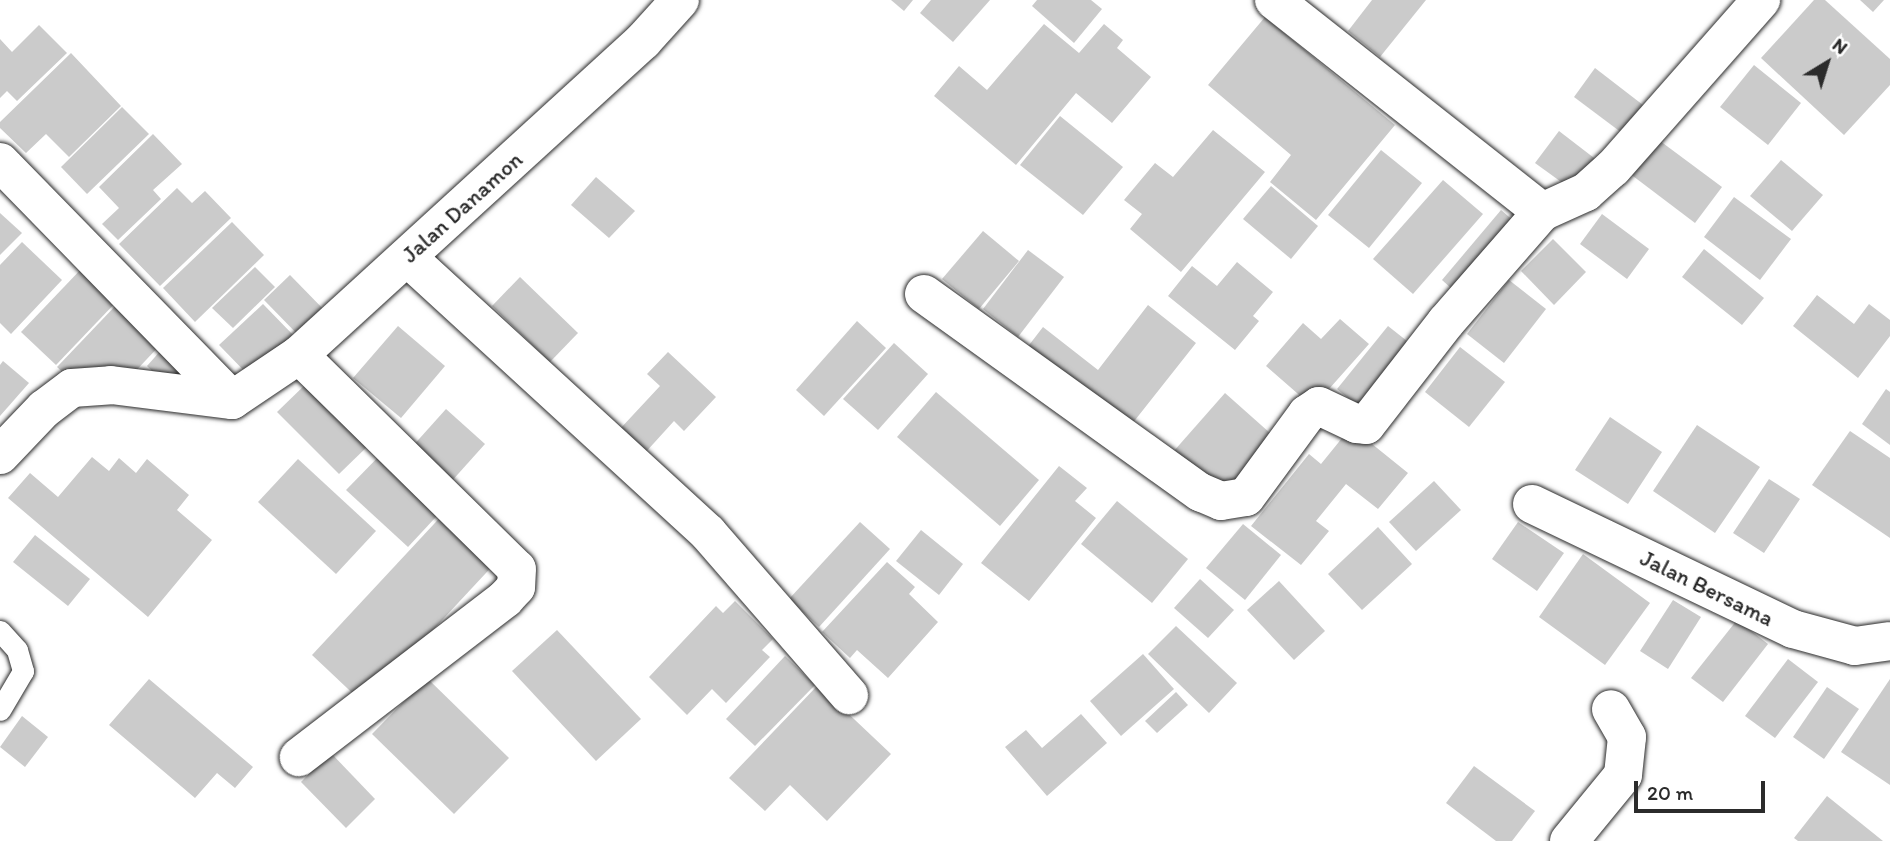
<!DOCTYPE html>
<html>
<head>
<meta charset="utf-8">
<style>
  body { margin:0 }
  #map { position:relative; width:1890px; height:841px; overflow:hidden; background:#fff; font-family:Itim,sans-serif }
  div>[style] { position:absolute }
  [style*='--x'] { left:calc(var(--x)*1px); top:calc(var(--y)*1px); width:calc(var(--w)*1px); rotate:calc(var(--a)*1deg) }
  .building>* { inset:0; background:#cbcbcb }
  .roads { filter:drop-shadow(0 0 2px #2b2b2b) drop-shadow(0 0 2px #2b2b2b) }
  .lane>* { height:21px; margin:-10.5px; padding:0 10.5px; transform-origin:10.5px; border-radius:10.5px; background:#fff }
  .street>* { height:38px; margin:-19px; padding:0 19px; transform-origin:19px; border-radius:19px; background:#fff }
  span { translate:-50% -50%; white-space:nowrap; text-align:center; line-height:1.15; -webkit-text-stroke:7px #fff; paint-order:stroke }
  .street-label { font-size:23px; color:#2b2b2b }
  .north { position:absolute; left:1792px; top:28px; width:70px; height:70px; -webkit-text-stroke:5px #fff; paint-order:stroke; rotate:38deg; font-size:19px; font-weight:700; line-height:28px; text-align:center; color:#2b2b2b }
  .north::after { content:''; display:block; margin:auto; width:24px; height:32px; background:#2b2b2b; clip-path:polygon(50% 0,100% 100%,50% 72%,0 100%) }
  .scale { position:absolute; left:1634px; top:781px; width:131px; height:32px; box-sizing:border-box; border:4px solid #2b2b2b; border-top:0; padding-left:9px; font-size:21px; line-height:24px; white-space:nowrap; color:#2b2b2b; -webkit-text-stroke:5px #fff; paint-order:stroke }
</style>
</head>
<body>
<div id="map">
  <div class="building">
    <div style="clip-path:polygon(891px 0,913px 0,904px 11px)"></div>
    <div style="clip-path:polygon(931px 0,990px 0,953px 42px,920px 13px)"></div>
    <div style="clip-path:polygon(1037px 0,1091px 0,1102px 9px,1074px 43px,1032px 6px)"></div>
    <div style="clip-path:polygon(1372px 0,1426px 0,1380px 57px,1348px 31px)"></div>
    <div style="clip-path:polygon(1814px 0,1825px 0,1890px 59px,1890px 85px,1844px 135px,1761px 58px)"></div>
    <div style="clip-path:polygon(1860px 0,1884px 0,1873px 12px)"></div>
    <div style="clip-path:polygon(1265px 17px,1395px 125px,1316px 220px,1270px 182px,1291px 155px,1208px 85px)"></div>
    <div style="clip-path:polygon(1044px 24px,1079px 53px,1104px 24px,1123px 40px,1117px 48px,1151px 77px,1112px 123px,1076px 93px,1016px 165px,934px 96px,959px 66px,987px 90px)"></div>
    <div style="clip-path:polygon(39px 25px,67px 53px,17px 101px,7px 91px,0 98px,0 39px,12px 52px)"></div>
    <div style="clip-path:polygon(71px 53px,121px 106px,69px 157px,46px 134px,26px 153px,0 128px,0 122px)"></div>
    <div style="clip-path:polygon(1754px 65px,1801px 103px,1768px 145px,1720px 107px)"></div>
    <div style="clip-path:polygon(1595px 68px,1643px 105px,1622px 133px,1574px 97px)"></div>
    <div style="clip-path:polygon(122px 107px,149px 134px,87px 194px,61px 167px)"></div>
    <div style="clip-path:polygon(1060px 116px,1123px 167px,1083px 215px,1020px 165px)"></div>
    <div style="clip-path:polygon(1213px 130px,1265px 172px,1181px 272px,1130px 229px,1142px 214px,1124px 200px,1155px 163px,1173px 177px)"></div>
    <div style="clip-path:polygon(1559px 131px,1598px 161px,1575px 192px,1535px 163px)"></div>
    <div style="clip-path:polygon(153px 134px,182px 164px,153px 190px,161px 199px,118px 240px,102px 224px,119px 208px,99px 187px)"></div>
    <div style="clip-path:polygon(1652px 135px,1722px 187px,1695px 223px,1625px 170px)"></div>
    <div style="clip-path:polygon(1381px 150px,1422px 183px,1369px 248px,1328px 215px)"></div>
    <div style="clip-path:polygon(1781px 160px,1823px 195px,1792px 231px,1750px 196px)"></div>
    <div style="clip-path:polygon(596px 177px,635px 211px,609px 238px,571px 205px)"></div>
    <div style="clip-path:polygon(1443px 180px,1483px 214px,1413px 294px,1373px 259px)"></div>
    <div style="clip-path:polygon(1271px 186px,1318px 226px,1291px 259px,1243px 219px)"></div>
    <div style="clip-path:polygon(177px 188px,192px 203px,205px 191px,231px 218px,160px 286px,119px 244px)"></div>
    <div style="clip-path:polygon(1734px 197px,1791px 239px,1760px 280px,1704px 237px)"></div>
    <div style="clip-path:polygon(1501px 210px,1523px 229px,1463px 299px,1442px 280px)"></div>
    <div style="clip-path:polygon(0 213px,22px 233px,0 255px)"></div>
    <div style="clip-path:polygon(1602px 214px,1649px 249px,1627px 279px,1580px 244px)"></div>
    <div style="clip-path:polygon(232px 222px,264px 255px,195px 322px,163px 288px)"></div>
    <div style="clip-path:polygon(983px 231px,1019px 261px,979px 309px,942px 279px)"></div>
    <div style="clip-path:polygon(1553px 239px,1586px 272px,1554px 305px,1521px 271px)"></div>
    <div style="clip-path:polygon(22px 242px,62px 280px,11px 334px,0 323px,0 265px)"></div>
    <div style="clip-path:polygon(1704px 249px,1764px 298px,1742px 325px,1682px 277px)"></div>
    <div style="clip-path:polygon(1028px 250px,1064px 277px,1018px 337px,983px 309px)"></div>
    <div style="clip-path:polygon(1237px 262px,1273px 292px,1253px 316px,1259px 321px,1235px 350px,1168px 296px,1192px 266px,1217px 286px)"></div>
    <div style="clip-path:polygon(84px 266px,119px 299px,56px 365px,21px 332px)"></div>
    <div style="clip-path:polygon(255px 267px,275px 287px,233px 328px,212px 308px)"></div>
    <div style="clip-path:polygon(290px 275px,331px 317px,305px 342px,264px 300px)"></div>
    <div style="clip-path:polygon(520px 277px,578px 333px,550px 362px,492px 306px)"></div>
    <div style="clip-path:polygon(1509px 280px,1546px 309px,1504px 363px,1467px 334px)"></div>
    <div style="clip-path:polygon(1817px 295px,1854px 324px,1869px 304px,1890px 320px,1890px 336px,1858px 378px,1793px 326px)"></div>
    <div style="clip-path:polygon(120px 301px,163px 342px,129px 378px,79px 387px,57px 367px)"></div>
    <div style="clip-path:polygon(263px 304px,297px 339px,254px 381px,219px 345px)"></div>
    <div style="clip-path:polygon(1148px 305px,1196px 343px,1128px 429px,1026px 349px,1043px 327px,1098px 370px)"></div>
    <div style="clip-path:polygon(1340px 319px,1369px 344px,1313px 407px,1266px 366px,1303px 323px,1321px 339px)"></div>
    <div style="clip-path:polygon(857px 321px,886px 348px,824px 416px,796px 390px)"></div>
    <div style="clip-path:polygon(398px 326px,445px 366px,401px 418px,353px 378px)"></div>
    <div style="clip-path:polygon(1388px 326px,1421px 352px,1369px 415px,1337px 389px)"></div>
    <div style="clip-path:polygon(894px 343px,928px 374px,878px 430px,843px 399px)"></div>
    <div style="clip-path:polygon(1460px 347px,1505px 382px,1469px 427px,1425px 392px)"></div>
    <div style="clip-path:polygon(162px 349px,189px 375px,173px 391px,147px 366px)"></div>
    <div style="clip-path:polygon(668px 352px,716px 397px,684px 431px,674px 421px,644px 454px,619px 430px,660px 386px,647px 374px)"></div>
    <div style="clip-path:polygon(3px 361px,29px 383px,0 416px,0 365px)"></div>
    <div style="clip-path:polygon(310px 380px,372px 442px,339px 474px,277px 412px)"></div>
    <div style="clip-path:polygon(1886px 389px,1890px 392px,1890px 445px,1862px 424px)"></div>
    <div style="clip-path:polygon(936px 392px,1039px 480px,1000px 526px,897px 437px)"></div>
    <div style="clip-path:polygon(1225px 393px,1279px 441px,1227px 501px,1173px 452px)"></div>
    <div style="clip-path:polygon(446px 409px,485px 444px,450px 483px,411px 448px)"></div>
    <div style="clip-path:polygon(1610px 417px,1662px 452px,1628px 504px,1575px 470px)"></div>
    <div style="clip-path:polygon(1697px 425px,1760px 467px,1715px 533px,1653px 491px)"></div>
    <div style="clip-path:polygon(1351px 427px,1408px 473px,1378px 509px,1346px 484px,1316px 521px,1329px 531px,1301px 565px,1251px 526px,1309px 454px,1321px 464px)"></div>
    <div style="clip-path:polygon(1850px 431px,1890px 458px,1890px 538px,1812px 485px)"></div>
    <div style="clip-path:polygon(387px 448px,448px 504px,408px 547px,346px 490px)"></div>
    <div style="clip-path:polygon(92px 457px,109px 471px,119px 458px,136px 473px,147px 459px,189px 495px,177px 510px,212px 540px,148px 617px,8px 498px,30px 473px,58px 497px)"></div>
    <div style="clip-path:polygon(298px 459px,376px 531px,336px 574px,258px 502px)"></div>
    <div style="clip-path:polygon(1059px 466px,1087px 488px,1075px 501px,1096px 518px,1029px 601px,981px 563px)"></div>
    <div style="clip-path:polygon(1769px 479px,1800px 499px,1764px 553px,1733px 533px)"></div>
    <div style="clip-path:polygon(1434px 481px,1461px 510px,1416px 551px,1389px 522px)"></div>
    <div style="clip-path:polygon(1117px 501px,1188px 559px,1152px 603px,1081px 544px)"></div>
    <div style="clip-path:polygon(447px 510px,499px 559px,364px 704px,312px 655px)"></div>
    <div style="clip-path:polygon(860px 522px,890px 549px,819px 627px,789px 599px)"></div>
    <div style="clip-path:polygon(1518px 522px,1564px 553px,1537px 591px,1492px 559px)"></div>
    <div style="clip-path:polygon(1243px 524px,1281px 555px,1245px 600px,1206px 568px)"></div>
    <div style="clip-path:polygon(1378px 527px,1412px 564px,1362px 610px,1328px 574px)"></div>
    <div style="clip-path:polygon(921px 530px,963px 564px,939px 595px,896px 561px)"></div>
    <div style="clip-path:polygon(35px 535px,90px 579px,68px 606px,13px 562px)"></div>
    <div style="clip-path:polygon(1583px 554px,1650px 603px,1605px 665px,1539px 617px)"></div>
    <div style="clip-path:polygon(887px 562px,915px 587px,909px 594px,938px 622px,888px 678px,857px 650px,850px 658px,822px 632px)"></div>
    <div style="clip-path:polygon(1200px 579px,1234px 610px,1208px 638px,1174px 608px)"></div>
    <div style="clip-path:polygon(1279px 581px,1325px 631px,1294px 660px,1247px 610px)"></div>
    <div style="clip-path:polygon(1673px 600px,1701px 617px,1668px 669px,1640px 651px)"></div>
    <div style="clip-path:polygon(735px 601px,773px 639px,762px 650px,770px 657px,726px 703px,712px 689px,687px 715px,649px 677px,716px 606px,723px 613px)"></div>
    <div style="clip-path:polygon(1737px 620px,1768px 644px,1723px 702px,1691px 678px)"></div>
    <div style="clip-path:polygon(1176px 626px,1237px 683px,1209px 713px,1148px 654px)"></div>
    <div style="clip-path:polygon(557px 630px,641px 719px,596px 761px,512px 671px)"></div>
    <div style="clip-path:polygon(1143px 654px,1174px 689px,1121px 736px,1090px 701px)"></div>
    <div style="clip-path:polygon(785px 656px,815px 685px,755px 746px,726px 719px)"></div>
    <div style="clip-path:polygon(1788px 659px,1818px 682px,1775px 738px,1745px 716px)"></div>
    <div style="clip-path:polygon(427px 678px,509px 758px,454px 814px,372px 734px)"></div>
    <div style="clip-path:polygon(149px 679px,253px 767px,235px 788px,217px 773px,195px 798px,109px 725px)"></div>
    <div style="clip-path:polygon(1890px 679px,1890px 785px,1841px 752px)"></div>
    <div style="clip-path:polygon(818px 685px,891px 754px,827px 821px,790px 785px,765px 811px,729px 778px)"></div>
    <div style="clip-path:polygon(1827px 687px,1859px 709px,1824px 759px,1793px 737px)"></div>
    <div style="clip-path:polygon(1176px 692px,1188px 705px,1157px 733px,1145px 721px)"></div>
    <div style="clip-path:polygon(1081px 714px,1107px 743px,1047px 796px,1005px 747px,1026px 730px,1042px 748px)"></div>
    <div style="clip-path:polygon(22px 716px,48px 737px,25px 767px,0 747px)"></div>
    <div style="clip-path:polygon(330px 752px,375px 799px,346px 828px,301px 782px)"></div>
    <div style="clip-path:polygon(1474px 766px,1535px 811px,1512px 841px,1496px 841px,1446px 803px)"></div>
    <div style="clip-path:polygon(1827px 796px,1883px 841px,1798px 841px,1794px 838px)"></div>
  </div>
  <div class="roads">
    <div class="lane">
      <div style="--x:0;--y:631;--w:25;--a:48"></div>
      <div style="--x:17;--y:650;--w:22;--a:74"></div>
      <div style="--x:23;--y:671;--w:45;--a:120.5"></div>
    </div>
    <div class="street">
      <div style="--x:1274;--y:0;--w:342;--a:38.3"></div>
      <div style="--x:0;--y:162;--w:332;--a:45.7"></div>
      <div style="--x:407;--y:257;--w:408;--a:42.5"></div>
      <div style="--x:708;--y:533;--w:215;--a:49"></div>
      <div style="--x:924;--y:294;--w:340;--a:35.7"></div>
      <div style="--x:1200;--y:492;--w:23;--a:23"></div>
      <div style="--x:1221;--y:501;--w:25;--a:-9"></div>
      <div style="--x:1246;--y:497;--w:103;--a:-53.7"></div>
      <div style="--x:1307;--y:414;--w:14;--a:-34"></div>
      <div style="--x:1319;--y:406;--w:42;--a:25.3"></div>
      <div style="--x:1357;--y:424;--w:9;--a:6"></div>
      <div style="--x:1366;--y:425;--w:130;--a:-52.2"></div>
      <div style="--x:1446;--y:322;--w:146;--a:-48.9"></div>
      <div style="--x:1542;--y:212;--w:48;--a:-24.4"></div>
      <div style="--x:1586;--y:192;--w:36;--a:-42"></div>
      <div style="--x:1613;--y:168;--w:224;--a:-48.6"></div>
      <div style="--x:299;--y:355;--w:305;--a:44.5"></div>
      <div style="--x:517;--y:569;--w:18;--a:93"></div>
      <div style="--x:516;--y:587;--w:16;--a:133"></div>
      <div style="--x:505;--y:599;--w:260;--a:142.5"></div>
      <div style="--x:232;--y:400;--w:81;--a:-33.9"></div>
      <div style="--x:299;--y:355;--w:466;--a:-42.4"></div>
      <div style="--x:643;--y:41;--w:55;--a:-47.9"></div>
      <div style="--x:0;--y:455;--w:64;--a:-46.3"></div>
      <div style="--x:44;--y:409;--w:35;--a:-37"></div>
      <div style="--x:72;--y:388;--w:39;--a:-4"></div>
      <div style="--x:111;--y:385;--w:122;--a:7.1"></div>
      <div style="--x:1532;--y:504;--w:289;--a:25.6"></div>
      <div style="--x:1793;--y:629;--w:64;--a:15.3"></div>
      <div style="--x:1855;--y:646;--w:35;--a:-8"></div>
      <div style="--x:1569;--y:841;--w:85;--a:-50.7"></div>
      <div style="--x:1623;--y:775;--w:38;--a:-84"></div>
      <div style="--x:1627;--y:737;--w:32;--a:-120"></div>
    </div>
  </div>
  <div class="street-label">
    <span style="left:462px;top:207px;rotate:-42deg">Jalan Danamon</span>
    <span style="left:1707px;top:588px;rotate:26deg">Jalan Bersama</span>
  </div>
  <div class="north">N</div>
  <div class="scale">20 m</div>
</div>
</body>
</html>
